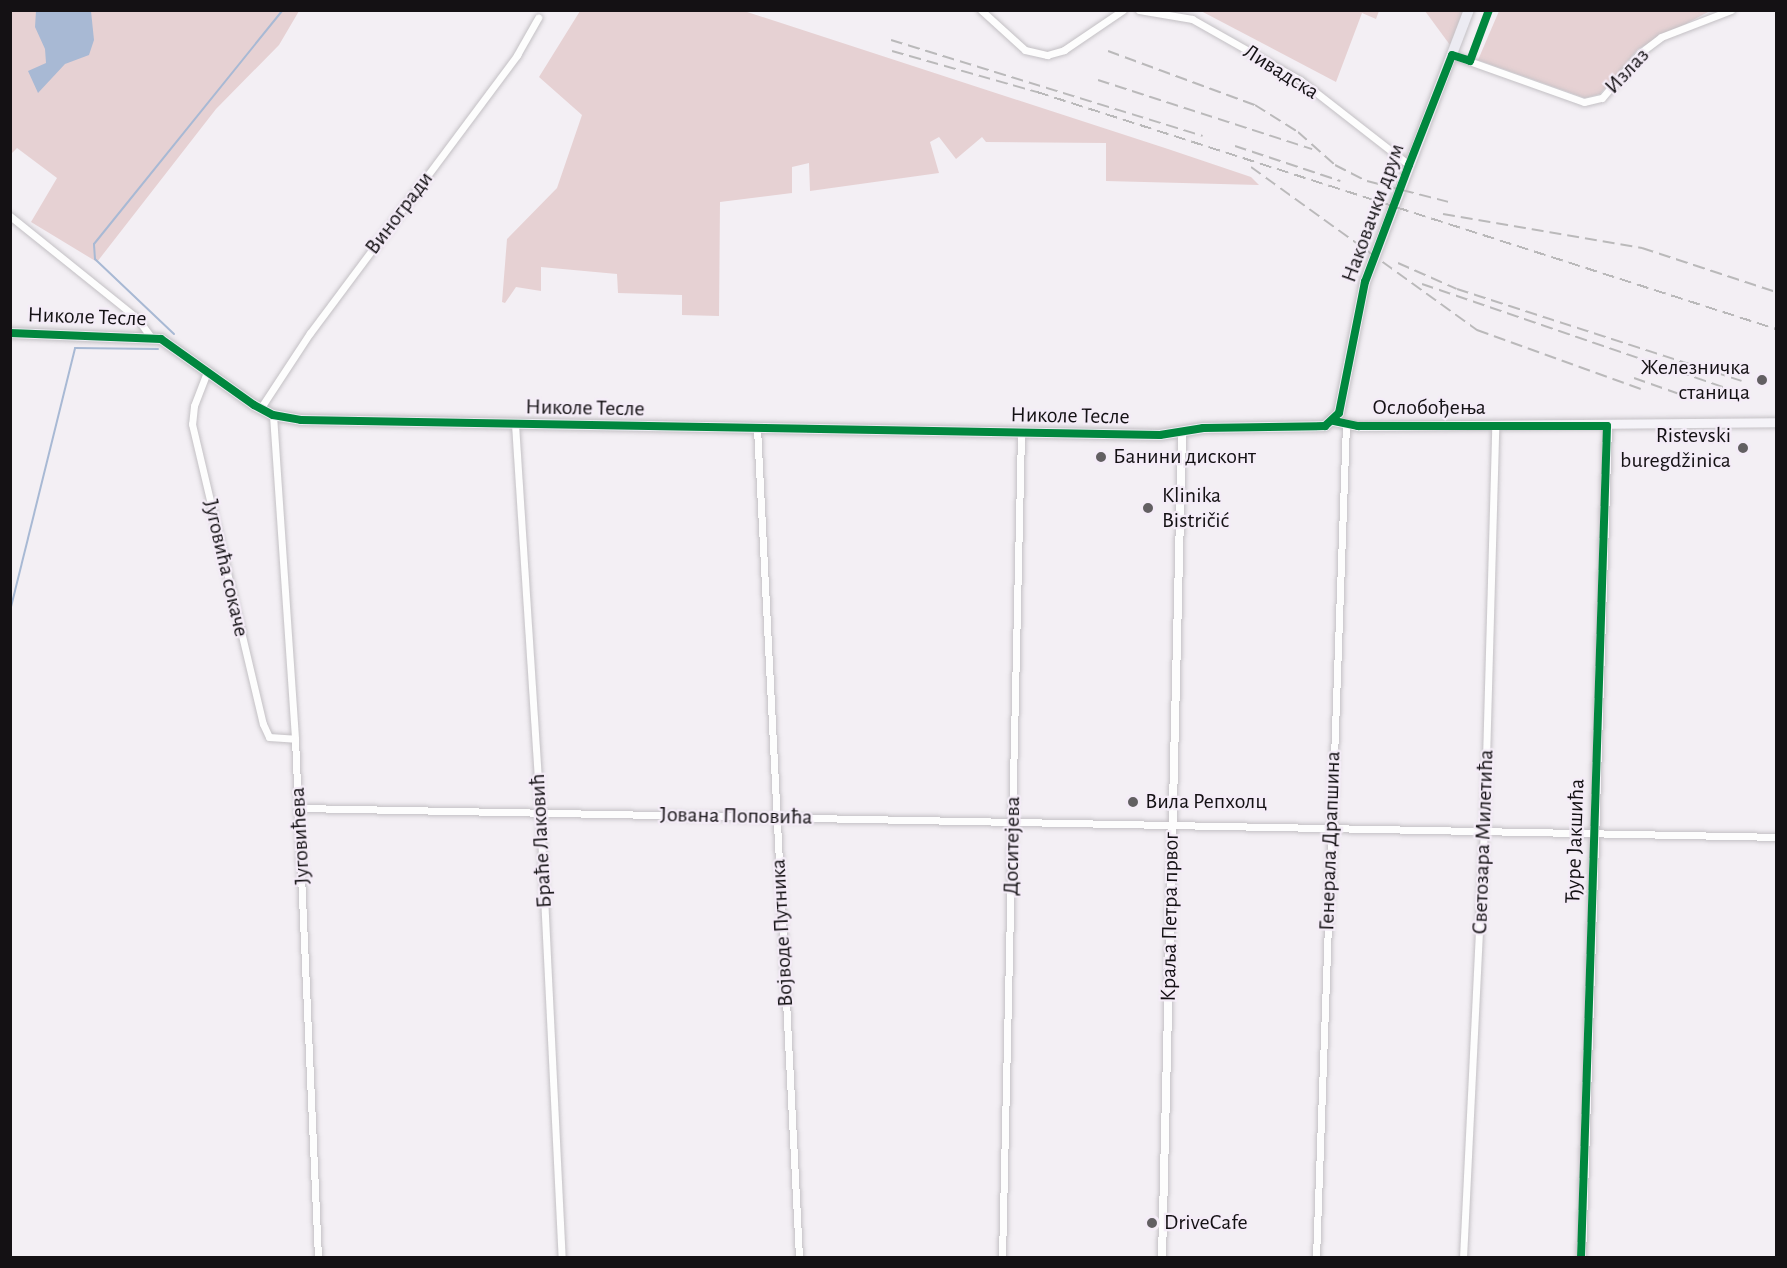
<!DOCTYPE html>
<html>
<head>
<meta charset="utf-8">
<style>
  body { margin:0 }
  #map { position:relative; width:1787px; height:1268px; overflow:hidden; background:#f3eff4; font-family:"Alegreya Sans",sans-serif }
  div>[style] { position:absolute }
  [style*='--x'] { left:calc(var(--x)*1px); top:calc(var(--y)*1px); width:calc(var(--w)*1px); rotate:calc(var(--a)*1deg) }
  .green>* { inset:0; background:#e6d1d3 }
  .water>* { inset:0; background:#a8b9d4 }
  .stream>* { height:2px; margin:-1px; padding:0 1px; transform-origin:1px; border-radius:1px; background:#a8b9d4 }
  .roads { filter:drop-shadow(0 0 2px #c3c0c4) drop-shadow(0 0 2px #c3c0c4) }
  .minor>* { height:7px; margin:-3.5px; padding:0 3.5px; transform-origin:3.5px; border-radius:3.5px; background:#fdfdfd }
  .tertiary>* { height:8px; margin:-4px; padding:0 4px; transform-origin:4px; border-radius:4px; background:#fdfdfd }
  .secondary>* { height:9px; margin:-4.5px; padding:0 4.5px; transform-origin:4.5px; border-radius:4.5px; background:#f5f3f8 }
  .primary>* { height:10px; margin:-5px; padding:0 5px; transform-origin:5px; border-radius:5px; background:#ecebf2 }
  .rail>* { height:2px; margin-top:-1px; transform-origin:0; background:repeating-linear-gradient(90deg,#bab9ba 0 12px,transparent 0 18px) }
  .cycleway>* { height:8px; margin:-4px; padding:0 4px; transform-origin:4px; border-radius:4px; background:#00873e }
  .dots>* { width:16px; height:16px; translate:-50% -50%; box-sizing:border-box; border:3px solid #f4ecf7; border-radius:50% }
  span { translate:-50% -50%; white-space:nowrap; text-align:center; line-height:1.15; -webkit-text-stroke:4.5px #f4ecf7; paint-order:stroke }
  .street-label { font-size:22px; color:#141114 }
  .poi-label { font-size:22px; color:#141114 }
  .right { translate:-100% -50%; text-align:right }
  .left { translate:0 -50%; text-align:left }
  .frame { position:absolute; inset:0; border:12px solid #141114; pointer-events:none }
</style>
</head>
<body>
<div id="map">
  <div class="green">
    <div style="clip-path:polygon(11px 11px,299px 11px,279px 45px,216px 109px,97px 262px,31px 222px,57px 178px,17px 148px,11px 154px)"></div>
    <div style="clip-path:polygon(580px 11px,744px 11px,1168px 149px,1251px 177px,1259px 185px,1106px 181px,1106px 143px,986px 142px,982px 137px,956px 159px,939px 137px,930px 142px,939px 173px,810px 191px,809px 163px,792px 167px,792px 193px,720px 202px,719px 316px,682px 315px,682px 295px,618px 293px,617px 274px,541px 267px,541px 291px,516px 287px,505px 303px,502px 302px,507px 239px,557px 188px,582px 115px,539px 77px)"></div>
    <div style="clip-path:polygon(1201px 11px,1379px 11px,1376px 19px,1362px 13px,1336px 82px)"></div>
    <div style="clip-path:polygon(1425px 11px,1463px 11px,1450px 45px)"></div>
    <div style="clip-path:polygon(1499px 11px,1710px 11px,1638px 49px,1600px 94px,1585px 98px,1478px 60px)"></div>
  </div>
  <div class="water">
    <div style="clip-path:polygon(36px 11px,91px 11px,94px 40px,89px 55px,65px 64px,38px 93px,28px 71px,46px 63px,45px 49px,35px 27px)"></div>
  </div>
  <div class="stream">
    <div style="--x:174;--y:334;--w:109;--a:-136.5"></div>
    <div style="--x:95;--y:259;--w:15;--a:-94"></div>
    <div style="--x:94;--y:244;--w:301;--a:-51.1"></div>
    <div style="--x:10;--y:611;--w:271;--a:-76.1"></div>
    <div style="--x:75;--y:348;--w:83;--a:0.7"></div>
  </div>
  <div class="roads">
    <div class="minor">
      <div style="--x:981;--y:10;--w:59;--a:42.3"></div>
      <div style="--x:1025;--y:50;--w:23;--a:13"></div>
      <div style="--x:1047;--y:55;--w:18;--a:-16"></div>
      <div style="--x:1064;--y:50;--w:71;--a:-34.1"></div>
      <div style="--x:1139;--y:10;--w:54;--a:9.6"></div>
      <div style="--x:1192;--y:19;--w:124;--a:29.5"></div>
      <div style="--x:1300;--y:80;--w:138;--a:37.9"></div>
      <div style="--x:1452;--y:55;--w:140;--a:19.6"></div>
      <div style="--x:1584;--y:102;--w:18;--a:-13"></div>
      <div style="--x:1602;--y:98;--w:59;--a:-49.8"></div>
      <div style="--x:1640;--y:53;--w:26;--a:-37"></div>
      <div style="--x:1661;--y:37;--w:75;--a:-21.1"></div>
      <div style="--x:10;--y:216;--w:163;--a:38.8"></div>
      <div style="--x:137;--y:318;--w:24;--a:54"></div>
      <div style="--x:207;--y:372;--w:36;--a:111"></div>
      <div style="--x:194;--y:406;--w:18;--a:96"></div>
      <div style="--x:192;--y:424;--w:308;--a:76.7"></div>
      <div style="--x:263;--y:724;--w:14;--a:65"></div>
      <div style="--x:269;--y:737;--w:26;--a:4"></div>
      <div style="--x:260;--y:409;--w:91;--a:-56.7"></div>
      <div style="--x:310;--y:333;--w:347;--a:-53.3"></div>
      <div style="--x:517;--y:55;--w:43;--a:-60.4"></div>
      <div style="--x:273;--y:415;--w:325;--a:86.1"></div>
      <div style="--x:295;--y:739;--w:520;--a:87.46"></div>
      <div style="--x:515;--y:424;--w:391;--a:86.3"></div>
      <div style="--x:540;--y:814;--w:445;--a:87.2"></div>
      <div style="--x:757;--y:428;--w:831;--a:87.1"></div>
      <div style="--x:299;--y:808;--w:1477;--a:1.12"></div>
      <div style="--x:1002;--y:1258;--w:824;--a:-88.68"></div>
      <div style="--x:1316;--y:1258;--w:834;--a:-87.94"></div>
      <div style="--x:1463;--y:1258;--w:428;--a:-87.2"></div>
      <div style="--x:1484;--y:831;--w:405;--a:-88.4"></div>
    </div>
    <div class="tertiary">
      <div style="--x:1162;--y:1258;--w:825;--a:-88.61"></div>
    </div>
    <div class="secondary">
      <div style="--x:1334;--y:421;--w:25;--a:12"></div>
      <div style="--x:1358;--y:426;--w:418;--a:-0.5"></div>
      <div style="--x:1581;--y:1258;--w:832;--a:-88.21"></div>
    </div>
    <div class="primary">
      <div style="--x:10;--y:333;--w:151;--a:2.3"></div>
      <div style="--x:161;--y:339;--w:114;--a:35.4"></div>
      <div style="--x:254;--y:405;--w:21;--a:28"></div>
      <div style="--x:273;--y:415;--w:28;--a:10"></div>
      <div style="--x:301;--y:420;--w:859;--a:1"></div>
      <div style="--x:1160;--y:435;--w:44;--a:-9.2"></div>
      <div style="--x:1203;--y:428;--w:122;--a:-0.9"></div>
      <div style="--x:1325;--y:426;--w:19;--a:-43"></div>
      <div style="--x:1339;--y:413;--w:134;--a:-78.8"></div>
      <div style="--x:1365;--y:282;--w:291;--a:-69.1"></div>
    </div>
  </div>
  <div class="rail">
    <div style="--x:891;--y:40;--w:326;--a:17.1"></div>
    <div style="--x:892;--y:51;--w:151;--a:15.8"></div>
    <div style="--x:1037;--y:92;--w:776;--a:17.78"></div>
    <div style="--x:1108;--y:51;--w:157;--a:20.2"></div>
    <div style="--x:1255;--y:105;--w:51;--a:32.1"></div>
    <div style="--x:1298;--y:132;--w:50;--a:41.7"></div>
    <div style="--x:1335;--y:165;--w:36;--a:27"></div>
    <div style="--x:1367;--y:181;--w:85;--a:14.4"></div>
    <div style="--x:1098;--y:80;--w:225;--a:17.9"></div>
    <div style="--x:1235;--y:146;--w:111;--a:18.4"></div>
    <div style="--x:1251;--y:167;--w:279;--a:35.8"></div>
    <div style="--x:1477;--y:330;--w:177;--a:19.8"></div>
    <div style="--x:1443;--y:214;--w:202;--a:9.7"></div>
    <div style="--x:1642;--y:248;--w:141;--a:18.2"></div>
    <div style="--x:1398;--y:263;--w:64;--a:23.8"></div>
    <div style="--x:1457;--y:289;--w:299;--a:17.9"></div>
    <div style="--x:1422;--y:284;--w:327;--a:18.9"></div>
    <div style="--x:1634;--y:378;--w:54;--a:19.4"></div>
  </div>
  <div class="cycleway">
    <div style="--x:10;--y:333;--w:151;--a:2.3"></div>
    <div style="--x:161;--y:339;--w:114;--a:35.4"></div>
    <div style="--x:254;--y:405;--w:21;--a:28"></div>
    <div style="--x:273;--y:415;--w:28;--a:10"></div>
    <div style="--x:301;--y:420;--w:859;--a:1"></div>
    <div style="--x:1160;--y:435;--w:44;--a:-9.2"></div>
    <div style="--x:1203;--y:428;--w:122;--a:-0.9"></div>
    <div style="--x:1325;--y:426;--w:19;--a:-43"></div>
    <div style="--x:1339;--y:413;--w:134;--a:-78.8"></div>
    <div style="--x:1365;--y:282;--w:125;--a:-69.4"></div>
    <div style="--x:1409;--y:165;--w:118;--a:-68.6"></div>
    <div style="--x:1452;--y:55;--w:19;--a:18"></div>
    <div style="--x:1470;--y:61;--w:54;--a:-69.6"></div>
    <div style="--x:1334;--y:421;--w:25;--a:12"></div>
    <div style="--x:1358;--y:426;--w:249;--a:0"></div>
    <div style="--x:1607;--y:426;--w:832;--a:91.79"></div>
  </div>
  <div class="dots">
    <div style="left:1762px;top:380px;background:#625f62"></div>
    <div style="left:1743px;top:448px;background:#625f62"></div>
    <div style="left:1101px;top:457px;background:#625f62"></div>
    <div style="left:1148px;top:508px;background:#625f62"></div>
    <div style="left:1133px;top:802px;background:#625f62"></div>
    <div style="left:1152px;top:1223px;background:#625f62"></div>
  </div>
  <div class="street-label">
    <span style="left:1627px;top:71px;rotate:-47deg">Излаз</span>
    <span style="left:1281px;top:72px;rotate:32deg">Ливадска</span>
    <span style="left:399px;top:213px;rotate:-53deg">Виногради</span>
    <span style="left:1373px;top:213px;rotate:-70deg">Наковачки друм</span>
    <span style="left:87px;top:317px;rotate:2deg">Николе Тесле</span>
    <span style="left:585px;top:408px;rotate:1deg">Николе Тесле</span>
    <span style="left:1429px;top:408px">Ослобођења</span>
    <span style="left:1070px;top:416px;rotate:1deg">Николе Тесле</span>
    <span style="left:226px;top:568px;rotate:77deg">Југовића сокаче</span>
    <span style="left:736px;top:816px;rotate:1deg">Јована Поповића</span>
    <span style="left:300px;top:836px;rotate:-93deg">Југовићева</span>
    <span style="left:541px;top:841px;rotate:-93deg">Браће Лаковић</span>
    <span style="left:1330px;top:841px;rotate:-88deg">Генерала Драпшина</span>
    <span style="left:1575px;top:841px;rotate:-88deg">Ђуре Јакшића</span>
    <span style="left:1483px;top:842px;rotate:-88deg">Светозара Милетића</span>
    <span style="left:1012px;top:846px;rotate:-89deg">Доситејева</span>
    <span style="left:1170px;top:917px;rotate:-89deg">Краља Петра првог</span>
    <span style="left:782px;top:933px;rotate:-93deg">Војводе Путника</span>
  </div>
  <div class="poi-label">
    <span class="right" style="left:1750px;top:380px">Железничка<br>станица</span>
    <span class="right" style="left:1731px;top:448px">Ristevski<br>buregdžinica</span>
    <span class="left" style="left:1113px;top:457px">Банини дисконт</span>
    <span class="left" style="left:1162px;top:508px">Klinika<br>Bistričić</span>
    <span class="left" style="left:1145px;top:802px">Вила Репхолц</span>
    <span class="left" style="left:1164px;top:1223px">DriveCafe</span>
  </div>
  <div class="frame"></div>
</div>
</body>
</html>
